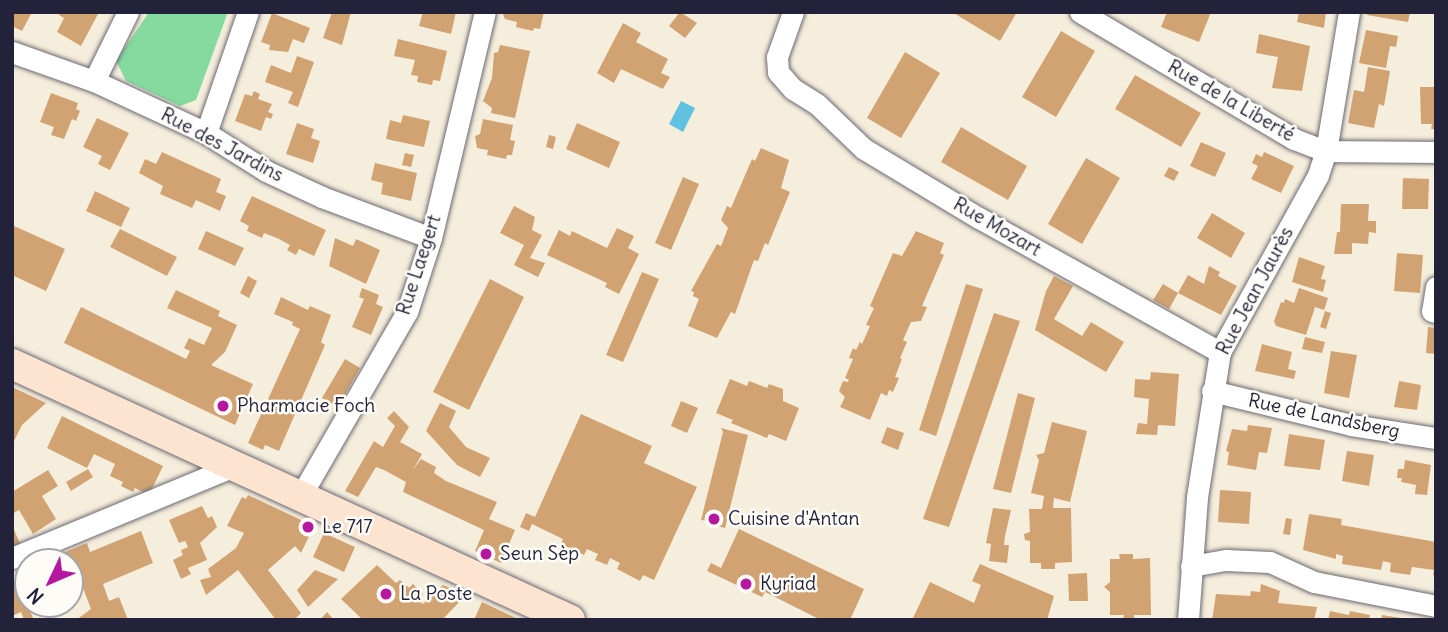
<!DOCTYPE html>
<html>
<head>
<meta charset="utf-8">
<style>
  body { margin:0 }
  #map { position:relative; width:1448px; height:632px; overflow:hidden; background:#f6eedc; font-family:Delius,sans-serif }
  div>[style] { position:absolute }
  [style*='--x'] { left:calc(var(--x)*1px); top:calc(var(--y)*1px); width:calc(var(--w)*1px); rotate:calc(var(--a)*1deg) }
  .green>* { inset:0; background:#85db9f }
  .water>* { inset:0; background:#61c1e0 }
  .building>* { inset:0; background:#d1a373 }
  .roads { filter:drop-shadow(0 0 2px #6c6973) drop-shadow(0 0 2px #6c6973) }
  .minor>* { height:21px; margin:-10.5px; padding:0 10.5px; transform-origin:10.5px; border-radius:10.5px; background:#fff }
  .secondary>* { height:30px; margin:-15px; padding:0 15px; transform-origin:15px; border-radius:15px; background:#fde4d1 }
  .dots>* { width:19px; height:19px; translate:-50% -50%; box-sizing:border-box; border:4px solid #fdfcf7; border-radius:50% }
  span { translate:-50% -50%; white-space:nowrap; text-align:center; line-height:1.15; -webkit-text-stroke:5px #fdfcf7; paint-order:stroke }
  .street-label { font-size:19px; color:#22223b }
  .poi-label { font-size:19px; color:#22223b }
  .left { translate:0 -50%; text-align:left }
  .frame { position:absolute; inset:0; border:14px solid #22223b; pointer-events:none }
  .north { position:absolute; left:14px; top:548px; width:70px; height:70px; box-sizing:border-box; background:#fdfcf7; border:2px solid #a5a5ac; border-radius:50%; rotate:226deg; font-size:19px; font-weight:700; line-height:28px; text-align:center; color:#22223b }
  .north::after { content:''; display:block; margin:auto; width:24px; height:32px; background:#b5179e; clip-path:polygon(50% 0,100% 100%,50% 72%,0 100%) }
</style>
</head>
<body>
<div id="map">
  <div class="green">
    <div style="clip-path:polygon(149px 12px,228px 12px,196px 100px,180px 106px,126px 81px,116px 61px)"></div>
  </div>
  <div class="water">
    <div style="clip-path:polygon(681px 101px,695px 108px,683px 132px,669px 124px)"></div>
  </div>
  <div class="building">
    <div style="clip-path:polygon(12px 12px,32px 12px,22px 31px,12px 26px)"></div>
    <div style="clip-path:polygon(61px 12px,98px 14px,81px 46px,57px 32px,64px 18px,59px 15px)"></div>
    <div style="clip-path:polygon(332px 12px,351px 12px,342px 45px,323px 38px)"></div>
    <div style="clip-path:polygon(423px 12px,456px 12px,451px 34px,419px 26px)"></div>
    <div style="clip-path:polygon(502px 12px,544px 12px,540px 29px,534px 28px,533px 31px,516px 27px,517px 22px,505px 19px)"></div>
    <div style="clip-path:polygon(680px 12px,697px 23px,685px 38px,669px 26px)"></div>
    <div style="clip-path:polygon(952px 12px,1017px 12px,1000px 41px)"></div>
    <div style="clip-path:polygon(1167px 12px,1211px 12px,1199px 42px,1161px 27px)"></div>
    <div style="clip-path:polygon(1299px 12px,1326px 12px,1324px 28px,1297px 22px)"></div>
    <div style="clip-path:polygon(1368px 12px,1410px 12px,1408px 22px,1367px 15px)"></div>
    <div style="clip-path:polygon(272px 13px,310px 28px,304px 43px,293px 39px,288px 52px,269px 50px,270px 45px,261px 42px)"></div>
    <div style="clip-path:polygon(623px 23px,641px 33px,636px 42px,668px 59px,661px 73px,670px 77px,663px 89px,621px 69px,614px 83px,597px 73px)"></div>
    <div style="clip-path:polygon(1366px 30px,1398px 36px,1396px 47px,1390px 46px,1386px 68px,1359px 63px)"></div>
    <div style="clip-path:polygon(1061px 31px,1095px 51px,1056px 117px,1022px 97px)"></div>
    <div style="clip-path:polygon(1259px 34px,1310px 46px,1302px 91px,1272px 88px,1278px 57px,1256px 53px)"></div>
    <div style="clip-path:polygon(398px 39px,447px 51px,440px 81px,433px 80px,432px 85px,417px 82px,418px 76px,411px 75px,415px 60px,394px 56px)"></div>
    <div style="clip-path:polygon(500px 45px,530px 51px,515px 118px,491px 113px,492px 108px,483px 101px,492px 78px,494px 53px,498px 52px)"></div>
    <div style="clip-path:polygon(905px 52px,940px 73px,901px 138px,867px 118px)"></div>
    <div style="clip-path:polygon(297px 56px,314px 62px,298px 107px,288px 103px,293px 92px,265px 82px,271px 65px,291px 73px)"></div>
    <div style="clip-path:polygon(1368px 67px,1390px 71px,1384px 106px,1379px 104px,1374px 128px,1348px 123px,1354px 90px,1364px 92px)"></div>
    <div style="clip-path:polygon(1135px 75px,1201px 113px,1181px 147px,1115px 109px)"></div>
    <div style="clip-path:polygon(1420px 87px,1436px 87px,1436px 129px,1431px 129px,1432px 124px,1421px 124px)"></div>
    <div style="clip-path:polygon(254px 91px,260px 94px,258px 99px,272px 104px,268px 112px,273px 114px,271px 119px,266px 117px,261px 131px,235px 121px,245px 94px,252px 96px)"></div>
    <div style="clip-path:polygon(51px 93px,78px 103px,76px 109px,80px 111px,76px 121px,72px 119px,64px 139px,51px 135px,54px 127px,40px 122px)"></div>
    <div style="clip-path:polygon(403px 115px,430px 121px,424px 147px,386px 139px,390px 120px,401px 123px)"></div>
    <div style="clip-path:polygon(97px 118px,129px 133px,110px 170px,98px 164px,102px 156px,83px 147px)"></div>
    <div style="clip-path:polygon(483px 119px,513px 125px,510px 140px,515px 141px,512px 155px,507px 155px,506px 159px,487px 155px,488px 150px,477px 148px,475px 136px,480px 134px)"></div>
    <div style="clip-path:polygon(297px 123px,314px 129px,311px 138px,320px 141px,313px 163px,286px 154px)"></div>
    <div style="clip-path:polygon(577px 123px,620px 142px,609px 168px,566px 149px)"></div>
    <div style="clip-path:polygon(961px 127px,1027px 166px,1008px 200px,941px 162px)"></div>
    <div style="clip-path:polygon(549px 135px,556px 137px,553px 149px,546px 147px)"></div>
    <div style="clip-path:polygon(1201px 142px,1226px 153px,1215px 177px,1190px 166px)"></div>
    <div style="clip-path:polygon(761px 148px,789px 160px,781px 188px,790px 192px,768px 245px,765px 243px,758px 261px,754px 260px,735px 314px,731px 312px,717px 338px,688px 326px,699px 299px,693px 296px,694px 292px,691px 291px,717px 244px,721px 246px,728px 228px,721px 220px,727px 206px,731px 208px,752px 159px,755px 161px)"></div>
    <div style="clip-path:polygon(162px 152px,221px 179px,216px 192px,226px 196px,220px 211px,196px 200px,192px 208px,160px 194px,163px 186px,139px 173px,145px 159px,156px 164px)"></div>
    <div style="clip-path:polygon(1264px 152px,1294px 166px,1281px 193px,1251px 179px,1258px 166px,1252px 163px,1256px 154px,1262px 157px)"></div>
    <div style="clip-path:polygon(405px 153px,414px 155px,411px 167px,402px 165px)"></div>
    <div style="clip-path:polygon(1086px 158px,1120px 178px,1082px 244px,1048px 224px)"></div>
    <div style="clip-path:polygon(375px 163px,417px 173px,411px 201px,381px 194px,383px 183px,371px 180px)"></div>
    <div style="clip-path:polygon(1169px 167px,1179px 172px,1174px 181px,1164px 176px)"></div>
    <div style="clip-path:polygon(683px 177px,699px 184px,671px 250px,655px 243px)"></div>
    <div style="clip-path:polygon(1403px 178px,1429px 179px,1428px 209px,1402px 209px)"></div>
    <div style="clip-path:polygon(95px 191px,130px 208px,121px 227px,86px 211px)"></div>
    <div style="clip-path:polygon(252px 196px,326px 230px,314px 256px,299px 249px,296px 255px,287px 250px,290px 245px,277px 238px,264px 233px,262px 238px,247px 231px,249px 226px,240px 221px)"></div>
    <div style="clip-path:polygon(1341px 204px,1369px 204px,1368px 221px,1376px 221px,1376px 233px,1369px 232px,1368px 244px,1352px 243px,1352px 254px,1334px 254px,1337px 232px,1340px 232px)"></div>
    <div style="clip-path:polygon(514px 206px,535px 217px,532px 230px,542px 235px,530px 258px,545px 263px,538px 277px,514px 265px,524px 245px,500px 233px)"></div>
    <div style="clip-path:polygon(1212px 213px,1245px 233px,1231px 258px,1197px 238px)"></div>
    <div style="clip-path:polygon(12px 225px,65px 249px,46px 291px,12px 275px)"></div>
    <div style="clip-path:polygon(617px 228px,634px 236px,628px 248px,639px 254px,619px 294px,605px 287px,607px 283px,547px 255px,559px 230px,570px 236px,572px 231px,607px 248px)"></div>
    <div style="clip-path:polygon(120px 229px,177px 257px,167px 276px,110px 247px)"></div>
    <div style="clip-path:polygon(206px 231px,244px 248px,235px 266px,198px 249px)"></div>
    <div style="clip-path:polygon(916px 231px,944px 243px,940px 253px,944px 255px,922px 306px,927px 307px,921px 321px,911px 322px,903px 340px,907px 342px,900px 358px,902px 359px,895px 377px,899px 378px,893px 392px,889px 390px,887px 396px,881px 393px,870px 420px,840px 407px,845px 397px,839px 391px,843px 381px,848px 382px,849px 380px,845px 378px,853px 359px,849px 358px,853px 348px,856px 350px,860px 342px,862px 344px,870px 326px,866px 325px,874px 308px,870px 306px,893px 253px,902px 256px)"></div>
    <div style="clip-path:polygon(335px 238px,353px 246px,356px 239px,380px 250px,366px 284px,329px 266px)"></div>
    <div style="clip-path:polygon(1397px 253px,1423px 255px,1420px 293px,1394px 291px)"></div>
    <div style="clip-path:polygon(1299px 257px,1325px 266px,1321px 279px,1326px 280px,1323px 292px,1292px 282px)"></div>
    <div style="clip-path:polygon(1209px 266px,1220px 272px,1218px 276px,1237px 286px,1221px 315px,1178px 293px,1169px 309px,1153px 300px,1163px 284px,1178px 293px,1188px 275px,1204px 284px)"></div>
    <div style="clip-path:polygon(642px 272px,659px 279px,623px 362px,606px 355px)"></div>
    <div style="clip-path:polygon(248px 276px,257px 281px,249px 298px,240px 293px)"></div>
    <div style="clip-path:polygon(1054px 276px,1073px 286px,1054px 319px,1082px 336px,1091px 322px,1124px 342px,1106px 372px,1035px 330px,1046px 291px)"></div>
    <div style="clip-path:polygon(490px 279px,524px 297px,469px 410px,433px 392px)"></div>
    <div style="clip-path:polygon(966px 284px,983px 289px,936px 436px,919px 430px)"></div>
    <div style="clip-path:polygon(362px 288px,379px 295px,376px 304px,383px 307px,371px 335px,352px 327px,364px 299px,359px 297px)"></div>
    <div style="clip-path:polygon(1299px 288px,1328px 298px,1324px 310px,1315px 307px,1306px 335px,1276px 326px,1274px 321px,1281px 302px,1284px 303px,1285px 299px,1294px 303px)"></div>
    <div style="clip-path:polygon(176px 290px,220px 311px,218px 316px,237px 325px,225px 352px,211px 365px,253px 384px,235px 425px,64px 343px,81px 307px,186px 359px,190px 351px,184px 348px,189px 338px,204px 345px,212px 328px,167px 308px)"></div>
    <div style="clip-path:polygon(281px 297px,308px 310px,310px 306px,331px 315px,321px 342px,325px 345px,279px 451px,265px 445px,263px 450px,248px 443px,300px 329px,292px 325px,293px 322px,274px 314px)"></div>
    <div style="clip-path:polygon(1325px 311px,1331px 313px,1326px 329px,1320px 327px)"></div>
    <div style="clip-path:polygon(994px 313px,1020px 321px,949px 527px,923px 519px)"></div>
    <div style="clip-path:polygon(1428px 327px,1436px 328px,1436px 354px,1426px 353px)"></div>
    <div style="clip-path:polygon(1305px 337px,1325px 342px,1322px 353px,1302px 349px)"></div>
    <div style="clip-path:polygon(1262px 344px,1292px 352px,1288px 369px,1296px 371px,1294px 379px,1255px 371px)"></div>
    <div style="clip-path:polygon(1331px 351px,1357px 355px,1349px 398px,1324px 393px)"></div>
    <div style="clip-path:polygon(345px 359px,360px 368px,338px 407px,322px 398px)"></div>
    <div style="clip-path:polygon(1151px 372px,1179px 374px,1175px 426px,1158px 425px,1157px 435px,1136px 434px,1138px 423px,1147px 424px,1149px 399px,1134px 397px,1135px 379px,1150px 380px)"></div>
    <div style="clip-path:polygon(730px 379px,747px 386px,749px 381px,767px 388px,769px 384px,783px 389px,783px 401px,799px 408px,786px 441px,769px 434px,767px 438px,731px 423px,733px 420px,716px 413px)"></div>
    <div style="clip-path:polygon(1399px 381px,1421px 385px,1417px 410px,1394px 407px)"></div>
    <div style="clip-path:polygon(12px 387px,46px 403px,22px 425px,12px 445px)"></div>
    <div style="clip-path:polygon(1018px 393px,1035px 398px,1011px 493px,993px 489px)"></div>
    <div style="clip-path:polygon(681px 401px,698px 408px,687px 433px,671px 426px)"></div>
    <div style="clip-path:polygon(440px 403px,456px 411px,449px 427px,466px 447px,490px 458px,480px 477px,457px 465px,426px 431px)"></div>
    <div style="clip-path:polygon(394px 411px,409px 427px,400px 442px,422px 454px,413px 470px,421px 459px,436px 467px,434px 473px,446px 481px,497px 502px,489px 519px,515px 530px,501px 563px,475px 551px,484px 530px,403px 492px,406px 482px,384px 470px,376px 467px,358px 497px,345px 491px,374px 441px,383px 447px,395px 426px,387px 418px)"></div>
    <div style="clip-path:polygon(581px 414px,652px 446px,644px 463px,697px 487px,654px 580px,643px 575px,640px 581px,617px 569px,620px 563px,610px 558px,607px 565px,595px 560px,598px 554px,587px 549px,584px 555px,561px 544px,563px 539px,532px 524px,529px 531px,520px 527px,526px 513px,535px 517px)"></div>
    <div style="clip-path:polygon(62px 416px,163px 466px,149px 495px,135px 488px,133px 492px,121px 486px,123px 482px,110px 476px,115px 464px,94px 454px,87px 468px,47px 448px)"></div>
    <div style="clip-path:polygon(1052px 422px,1087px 431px,1070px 502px,1054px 498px,1053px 508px,1071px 508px,1072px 562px,1055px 563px,1055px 569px,1041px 569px,1041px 563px,1030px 563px,1030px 541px,1025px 540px,1024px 534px,1030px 532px,1029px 509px,1042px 509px,1044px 496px,1031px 493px,1039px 460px,1036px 455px,1044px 453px)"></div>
    <div style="clip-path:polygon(1248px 425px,1272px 428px,1267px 453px,1259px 452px,1256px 470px,1227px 465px,1229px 452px,1226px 451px,1232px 429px,1247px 431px)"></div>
    <div style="clip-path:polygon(887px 427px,904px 433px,898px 450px,881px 443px)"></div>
    <div style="clip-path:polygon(721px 428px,748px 435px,725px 528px,716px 526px,716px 522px,701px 520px,723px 432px)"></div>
    <div style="clip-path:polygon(1289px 434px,1325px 440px,1320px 470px,1284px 466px)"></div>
    <div style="clip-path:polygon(1347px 451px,1374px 455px,1369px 486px,1342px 481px)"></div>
    <div style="clip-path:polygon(1405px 460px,1431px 465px,1427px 495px,1415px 494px,1416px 485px,1401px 482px,1402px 478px,1397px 478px,1398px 469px,1404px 469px)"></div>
    <div style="clip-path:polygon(88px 469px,93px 477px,71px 491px,66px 482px)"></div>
    <div style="clip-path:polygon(48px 470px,58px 486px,42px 496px,56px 519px,33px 534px,19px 510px,12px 514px,12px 492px)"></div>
    <div style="clip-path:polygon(1220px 490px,1251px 492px,1249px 524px,1218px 522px)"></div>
    <div style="clip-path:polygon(248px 495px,314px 526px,301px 553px,295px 546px,268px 570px,301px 613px,294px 620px,276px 620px,238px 570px,206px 595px,200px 580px,211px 577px,208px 569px,236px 548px,244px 533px,227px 526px,242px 497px,246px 499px)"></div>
    <div style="clip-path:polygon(202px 506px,208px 518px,212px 516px,217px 527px,200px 543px,207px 560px,188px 568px,191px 574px,181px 579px,173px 560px,183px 555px,181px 550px,188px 547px,185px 541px,179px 543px,169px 520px)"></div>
    <div style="clip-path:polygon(993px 508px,1011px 510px,1005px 536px,1004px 545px,1009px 545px,1007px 563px,989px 561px,991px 544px,986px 543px)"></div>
    <div style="clip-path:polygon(1309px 514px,1342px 519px,1341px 525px,1436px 542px,1436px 576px,1433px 575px,1434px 570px,1412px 567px,1410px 575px,1390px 572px,1391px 563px,1383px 561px,1381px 570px,1342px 564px,1343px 556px,1336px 554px,1336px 559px,1303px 550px)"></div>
    <div style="clip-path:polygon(1286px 518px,1292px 519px,1290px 535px,1283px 534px)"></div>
    <div style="clip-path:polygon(12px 525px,21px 546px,12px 550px)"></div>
    <div style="clip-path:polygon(739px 529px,864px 589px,850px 620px,821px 620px,765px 592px,762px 597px,707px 571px,711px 563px,721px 568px)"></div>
    <div style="clip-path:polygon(141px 531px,153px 563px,103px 584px,109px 601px,119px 597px,128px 620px,76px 620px,91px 609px,80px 580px,70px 584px,70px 562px,53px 562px,51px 558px,87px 543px,90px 552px)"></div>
    <div style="clip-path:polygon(324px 533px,355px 547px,344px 572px,313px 557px)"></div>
    <div style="clip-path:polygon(1119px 554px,1133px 554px,1133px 559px,1150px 558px,1151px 615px,1134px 615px,1134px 620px,1123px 620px,1124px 615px,1110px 615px,1110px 592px,1104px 587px,1110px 582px,1110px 559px,1120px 559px)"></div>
    <div style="clip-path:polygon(980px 564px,1054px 596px,1047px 620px,912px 620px,930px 582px,974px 603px,981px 585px,972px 581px)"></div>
    <div style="clip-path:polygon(377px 565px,396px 583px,400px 580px,409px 588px,413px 584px,423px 594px,418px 599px,423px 604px,443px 585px,466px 595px,442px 620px,363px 620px,341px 599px)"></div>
    <div style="clip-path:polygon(315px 570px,338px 579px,308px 607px,297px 590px)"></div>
    <div style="clip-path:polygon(1087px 573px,1088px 601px,1069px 601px,1068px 574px)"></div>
    <div style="clip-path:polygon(22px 577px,28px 592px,28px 604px,34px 607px,29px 609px,34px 620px,24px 620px,21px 612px,12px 616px,12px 581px)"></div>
    <div style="clip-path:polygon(1261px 584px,1280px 591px,1278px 603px,1317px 607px,1314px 620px,1212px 620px,1216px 594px,1250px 596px,1251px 591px,1260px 592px)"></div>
    <div style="clip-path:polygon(482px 602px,520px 620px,474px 620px)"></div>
    <div style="clip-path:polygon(1330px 611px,1349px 615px,1350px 611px,1370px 615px,1369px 620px,1328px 620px)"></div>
    <div style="clip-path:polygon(327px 612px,334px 620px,320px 620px)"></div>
    <div style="clip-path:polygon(1382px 615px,1401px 618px,1401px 620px,1381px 620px)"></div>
  </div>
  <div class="roads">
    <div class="minor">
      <div style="--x:793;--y:12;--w:48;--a:109.6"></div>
      <div style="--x:777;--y:57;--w:15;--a:86"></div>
      <div style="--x:778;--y:72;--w:23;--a:49"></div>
      <div style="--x:793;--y:89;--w:28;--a:32"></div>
      <div style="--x:817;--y:104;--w:65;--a:43.8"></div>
      <div style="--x:864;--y:149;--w:134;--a:31"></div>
      <div style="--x:979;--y:218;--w:276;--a:29.1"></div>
      <div style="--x:1080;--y:12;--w:249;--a:30.7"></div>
      <div style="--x:1294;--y:139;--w:34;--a:21"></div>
      <div style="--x:1326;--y:151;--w:110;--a:0.5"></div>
      <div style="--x:12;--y:52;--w:87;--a:19.5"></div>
      <div style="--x:94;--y:81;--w:123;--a:24.9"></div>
      <div style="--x:206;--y:133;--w:71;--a:32.3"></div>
      <div style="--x:266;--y:171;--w:62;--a:24.9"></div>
      <div style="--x:322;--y:197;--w:116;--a:20.6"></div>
      <div style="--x:94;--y:81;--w:77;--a:-63.8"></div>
      <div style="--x:206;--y:133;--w:128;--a:-70.9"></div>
      <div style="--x:1436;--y:287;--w:24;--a:99"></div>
      <div style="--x:1432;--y:311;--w:4;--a:14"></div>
      <div style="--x:1212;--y:391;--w:143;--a:13.7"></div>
      <div style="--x:1351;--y:425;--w:86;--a:8.7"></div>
      <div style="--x:300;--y:497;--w:214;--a:-60"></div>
      <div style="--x:407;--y:312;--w:78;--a:-72"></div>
      <div style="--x:431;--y:238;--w:232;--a:-76.6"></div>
      <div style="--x:12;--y:558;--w:240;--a:-22.5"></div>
      <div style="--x:1191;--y:566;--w:36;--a:-10"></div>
      <div style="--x:1226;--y:560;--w:44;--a:2.6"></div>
      <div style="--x:1270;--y:562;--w:48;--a:24.4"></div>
      <div style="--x:1314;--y:582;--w:124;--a:11.1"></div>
      <div style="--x:1188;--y:620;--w:123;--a:-85.8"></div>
      <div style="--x:1197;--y:497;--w:147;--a:-81"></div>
      <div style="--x:1220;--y:352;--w:202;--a:-61"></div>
      <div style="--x:1318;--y:175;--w:25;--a:-72"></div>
      <div style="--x:1326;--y:151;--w:141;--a:-80.6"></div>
    </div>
    <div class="secondary">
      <div style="--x:12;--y:364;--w:614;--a:24.64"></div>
    </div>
  </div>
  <div class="dots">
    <div style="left:223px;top:406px;background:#b5179e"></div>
    <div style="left:714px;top:519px;background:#b5179e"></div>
    <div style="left:308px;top:527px;background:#b5179e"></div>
    <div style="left:486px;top:554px;background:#b5179e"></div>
    <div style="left:746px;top:584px;background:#b5179e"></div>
    <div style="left:386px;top:594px;background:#b5179e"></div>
  </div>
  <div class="street-label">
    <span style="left:1231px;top:101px;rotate:30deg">Rue de la Liberté</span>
    <span style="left:222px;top:145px;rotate:28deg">Rue des Jardins</span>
    <span style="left:997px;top:227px;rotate:30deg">Rue Mozart</span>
    <span style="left:419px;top:265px;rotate:-72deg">Rue Laegert</span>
    <span style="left:1255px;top:291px;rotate:-62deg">Rue Jean Jaurès</span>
    <span style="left:1324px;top:416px;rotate:12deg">Rue de Landsberg</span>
  </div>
  <div class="poi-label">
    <span class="left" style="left:237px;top:406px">Pharmacie Foch</span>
    <span class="left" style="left:728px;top:519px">Cuisine d'Antan</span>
    <span class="left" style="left:322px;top:527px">Le 717</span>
    <span class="left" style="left:500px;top:554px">Seun Sèp</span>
    <span class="left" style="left:760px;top:584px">Kyriad</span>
    <span class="left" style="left:400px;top:594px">La Poste</span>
  </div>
  <div class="frame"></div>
  <div class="north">N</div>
</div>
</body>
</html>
